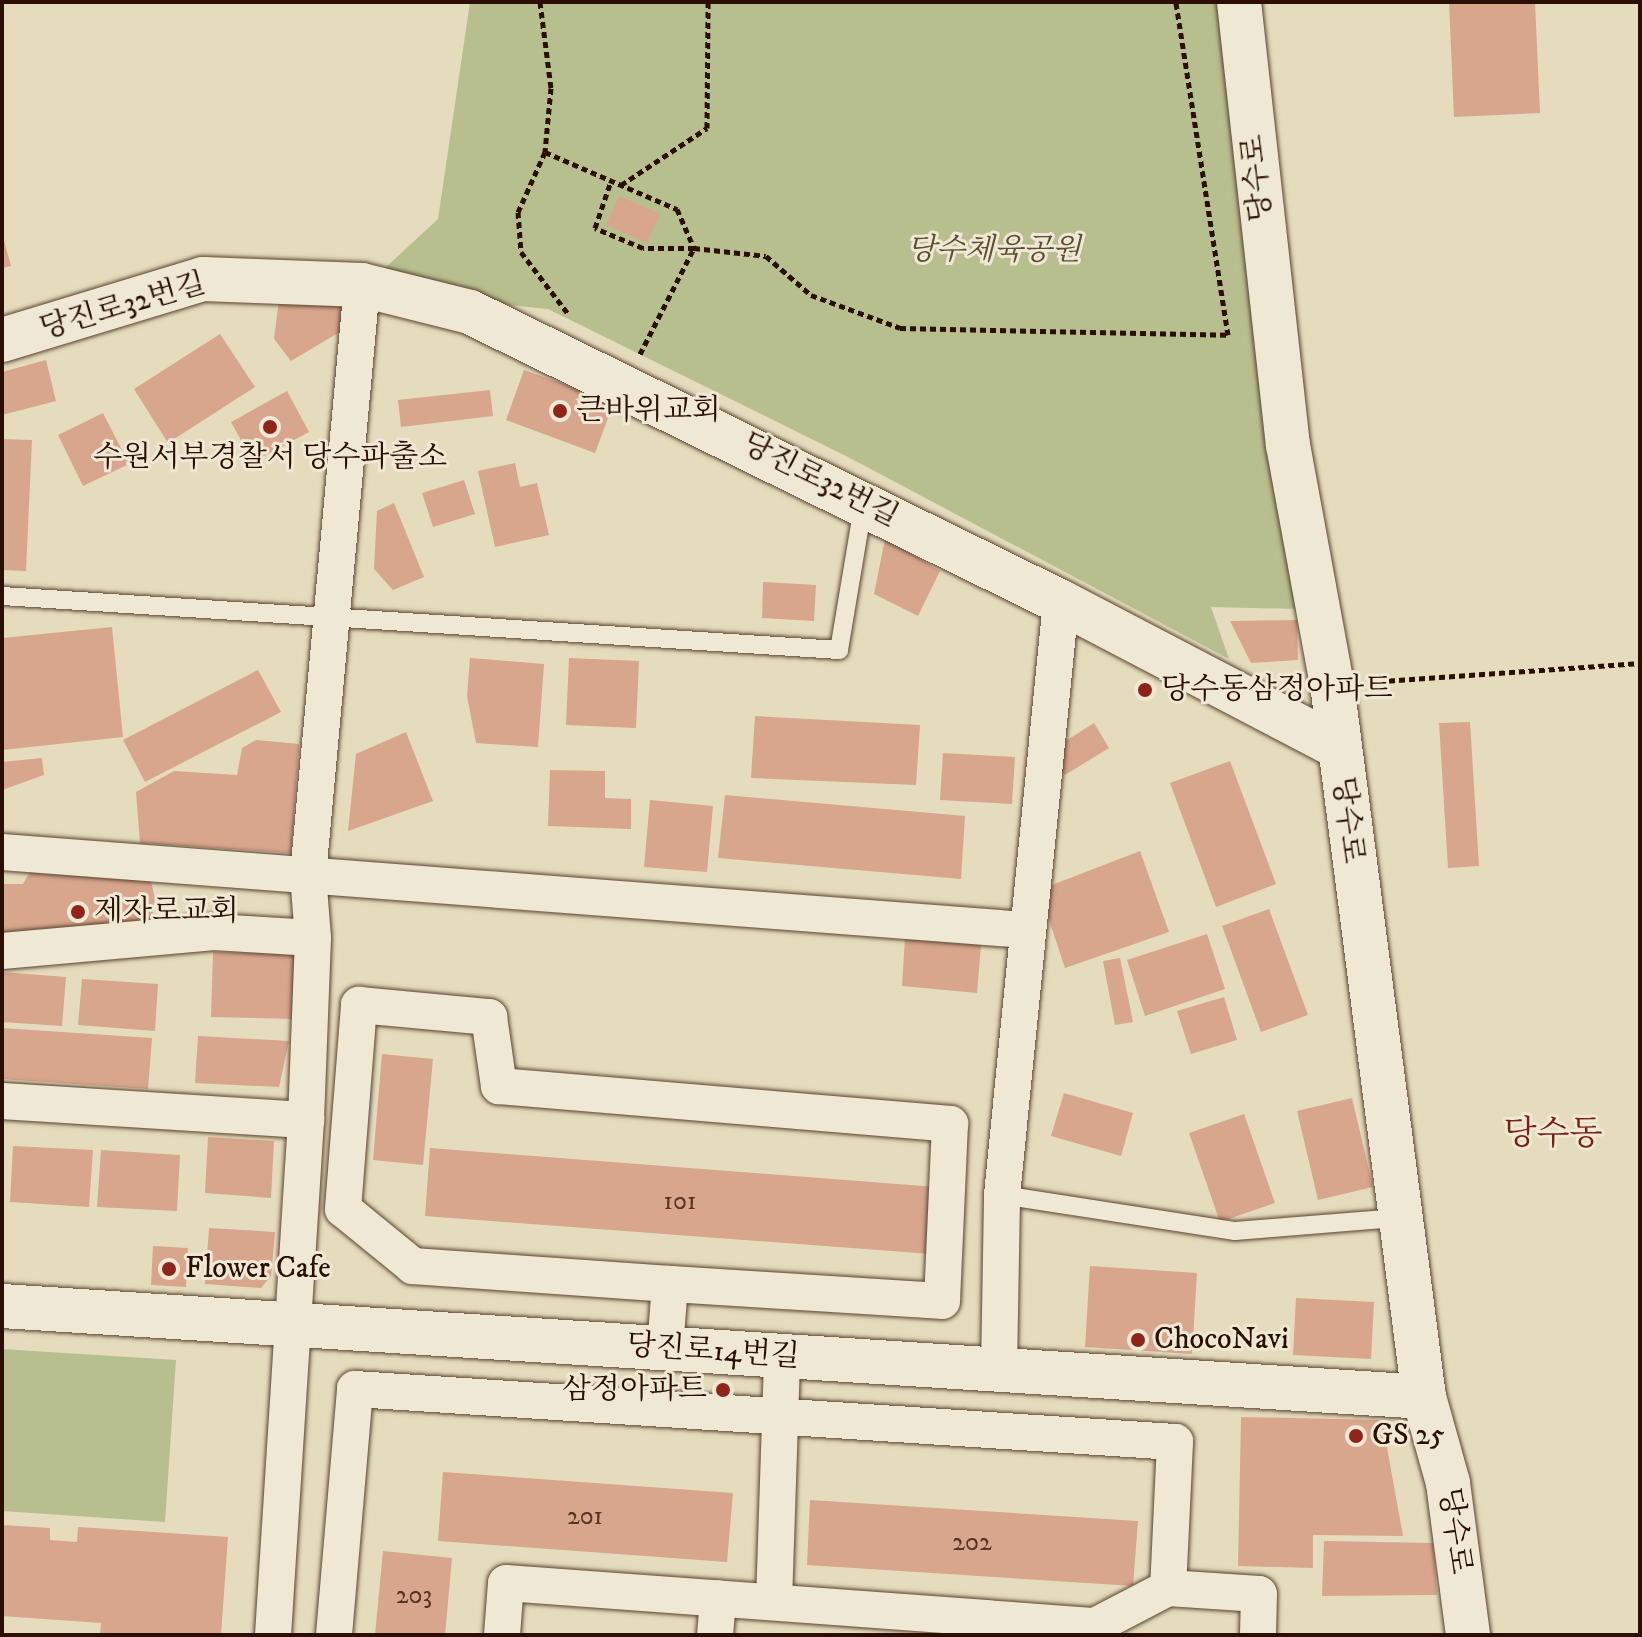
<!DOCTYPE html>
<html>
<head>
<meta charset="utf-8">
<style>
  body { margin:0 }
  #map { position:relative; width:1642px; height:1637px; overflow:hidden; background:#e5dcbd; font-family:"IM FELL DW Pica","Noto Serif KR",serif }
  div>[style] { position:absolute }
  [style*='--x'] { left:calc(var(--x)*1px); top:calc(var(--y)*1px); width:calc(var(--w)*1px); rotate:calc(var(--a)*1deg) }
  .green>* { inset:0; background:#b8bf8e }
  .building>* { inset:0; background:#d7a68d }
  .path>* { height:5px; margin-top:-2.5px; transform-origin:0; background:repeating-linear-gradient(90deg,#2b0f00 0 6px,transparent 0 10px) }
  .roads { filter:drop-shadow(0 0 2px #5a422f) drop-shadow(0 0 2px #5a422f) }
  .lane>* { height:18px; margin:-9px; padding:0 9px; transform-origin:9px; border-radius:9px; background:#eee8d4 }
  .street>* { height:36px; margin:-18px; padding:0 18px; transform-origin:18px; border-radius:18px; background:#eee8d4 }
  .secondary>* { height:44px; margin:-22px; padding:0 22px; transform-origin:22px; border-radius:22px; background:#eee8d4 }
  .dots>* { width:22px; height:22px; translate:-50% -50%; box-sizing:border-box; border:4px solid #eee8d4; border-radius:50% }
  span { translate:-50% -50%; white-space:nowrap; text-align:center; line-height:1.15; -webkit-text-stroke:6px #eee8d4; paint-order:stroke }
  .number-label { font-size:26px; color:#563523 }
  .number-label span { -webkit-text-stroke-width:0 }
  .street-label { font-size:30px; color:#2b0f00 }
  .park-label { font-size:30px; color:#5c4d32; font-style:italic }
  .poi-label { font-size:30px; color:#2b0f00 }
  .left { translate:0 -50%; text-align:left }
  .right { translate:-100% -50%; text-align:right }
  .quarter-label { font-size:34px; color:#7a1f14 }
  .frame { position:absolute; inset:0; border:4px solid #2b0f00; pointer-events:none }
</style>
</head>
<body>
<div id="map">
  <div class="green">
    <div style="clip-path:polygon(470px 2px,1219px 2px,1298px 609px,1211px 607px,1229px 659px,848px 457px,548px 309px,499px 304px,385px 268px,438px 219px)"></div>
    <div style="clip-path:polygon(2px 1349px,176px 1360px,165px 1522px,2px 1511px)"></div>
  </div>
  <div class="building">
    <div style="clip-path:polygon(1449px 2px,1535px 2px,1540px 113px,1454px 117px)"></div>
    <div style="clip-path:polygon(619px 196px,660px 214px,647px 243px,606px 225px)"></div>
    <div style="clip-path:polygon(2px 233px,11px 266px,2px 268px)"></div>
    <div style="clip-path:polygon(279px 300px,342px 303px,353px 324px,291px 361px,274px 339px)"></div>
    <div style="clip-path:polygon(220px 334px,255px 387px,168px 443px,134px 389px)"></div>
    <div style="clip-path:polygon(46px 360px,56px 401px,2px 415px,2px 372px)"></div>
    <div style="clip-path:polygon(524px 370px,614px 402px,595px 453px,506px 420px)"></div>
    <div style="clip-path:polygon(490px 390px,493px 416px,401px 427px,398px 400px)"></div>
    <div style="clip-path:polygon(287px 391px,309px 432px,253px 462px,231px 422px)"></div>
    <div style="clip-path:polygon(103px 413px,129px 464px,83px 486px,58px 435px)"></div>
    <div style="clip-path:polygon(2px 439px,32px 440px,26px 571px,2px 570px)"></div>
    <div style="clip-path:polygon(515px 463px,520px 487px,537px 483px,549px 535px,495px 547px,478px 471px)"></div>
    <div style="clip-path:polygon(464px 480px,475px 514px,433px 527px,422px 493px)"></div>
    <div style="clip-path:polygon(394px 503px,424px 577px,393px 590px,374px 569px,377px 511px)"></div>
    <div style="clip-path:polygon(885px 539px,940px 571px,918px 616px,874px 594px)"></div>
    <div style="clip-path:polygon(763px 582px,816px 585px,814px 621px,762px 618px)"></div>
    <div style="clip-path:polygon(1297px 620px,1298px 660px,1251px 663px,1230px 621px)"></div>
    <div style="clip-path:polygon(112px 627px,123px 737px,2px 750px,2px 638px)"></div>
    <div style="clip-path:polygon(470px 658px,544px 664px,538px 747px,476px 743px,467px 696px)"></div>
    <div style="clip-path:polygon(569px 658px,639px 661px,636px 728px,566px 725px)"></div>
    <div style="clip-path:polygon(258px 670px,281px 712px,145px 782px,123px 740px)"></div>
    <div style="clip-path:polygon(755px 716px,920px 725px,916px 785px,751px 778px)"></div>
    <div style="clip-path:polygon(1470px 722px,1479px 866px,1448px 868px,1439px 723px)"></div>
    <div style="clip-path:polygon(1094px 723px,1109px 748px,1065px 775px,1050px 751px)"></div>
    <div style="clip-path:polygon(406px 732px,433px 801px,348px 831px,356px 754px)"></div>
    <div style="clip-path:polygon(256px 740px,299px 744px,291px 853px,140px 843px,136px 792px,174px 771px,237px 775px,242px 748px)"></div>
    <div style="clip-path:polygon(943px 753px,1015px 757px,1012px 804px,940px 800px)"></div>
    <div style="clip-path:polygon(42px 758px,44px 775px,2px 790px,2px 762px)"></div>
    <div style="clip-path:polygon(1230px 761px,1276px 884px,1216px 907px,1170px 783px)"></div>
    <div style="clip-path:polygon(550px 770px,605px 771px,605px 798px,631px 799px,631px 829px,548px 826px)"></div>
    <div style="clip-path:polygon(725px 795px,965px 816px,961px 879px,718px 858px)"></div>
    <div style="clip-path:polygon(650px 800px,713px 806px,707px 872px,644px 867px)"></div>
    <div style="clip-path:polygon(1140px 851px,1169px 932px,1065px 968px,1039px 890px)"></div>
    <div style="clip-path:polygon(33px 866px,149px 872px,155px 899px,151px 926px,2px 938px,2px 884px,23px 884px)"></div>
    <div style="clip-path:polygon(1269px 909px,1308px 1015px,1261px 1032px,1222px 926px)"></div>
    <div style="clip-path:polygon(1207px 934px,1225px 989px,1145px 1016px,1127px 960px)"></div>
    <div style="clip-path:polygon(905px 938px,981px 945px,977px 993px,902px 986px)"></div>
    <div style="clip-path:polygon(213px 952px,297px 954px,295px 1019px,211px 1017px)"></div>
    <div style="clip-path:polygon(1120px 958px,1133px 1022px,1115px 1025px,1103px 961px)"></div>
    <div style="clip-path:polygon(2px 972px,66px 977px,62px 1026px,2px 1022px)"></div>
    <div style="clip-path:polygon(82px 979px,158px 984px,155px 1031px,78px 1025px)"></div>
    <div style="clip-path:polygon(1224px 997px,1237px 1040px,1191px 1054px,1177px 1011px)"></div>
    <div style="clip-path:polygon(2px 1028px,152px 1038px,148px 1089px,2px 1079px)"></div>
    <div style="clip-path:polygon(198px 1036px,289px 1041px,279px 1087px,195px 1083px)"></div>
    <div style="clip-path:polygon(382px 1054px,433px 1059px,423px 1165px,373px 1160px)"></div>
    <div style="clip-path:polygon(1064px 1093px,1133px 1113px,1121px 1156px,1051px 1136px)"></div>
    <div style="clip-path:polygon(1352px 1098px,1373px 1187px,1318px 1200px,1297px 1111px)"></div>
    <div style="clip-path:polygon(1244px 1114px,1275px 1203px,1220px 1222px,1189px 1133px)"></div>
    <div style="clip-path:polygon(208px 1137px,274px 1141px,271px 1198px,205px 1193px)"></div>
    <div style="clip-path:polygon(13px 1146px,93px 1150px,89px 1207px,10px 1202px)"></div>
    <div style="clip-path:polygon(430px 1148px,936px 1187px,931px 1254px,425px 1216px)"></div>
    <div style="clip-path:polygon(101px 1150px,180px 1155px,177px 1211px,97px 1207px)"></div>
    <div style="clip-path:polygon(209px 1228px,275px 1232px,271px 1276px,261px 1288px,205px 1284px)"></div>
    <div style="clip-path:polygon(153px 1246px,188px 1248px,186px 1287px,151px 1285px)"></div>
    <div style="clip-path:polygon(1090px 1266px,1197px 1273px,1192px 1354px,1085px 1347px)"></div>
    <div style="clip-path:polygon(1296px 1298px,1374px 1302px,1371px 1359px,1293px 1355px)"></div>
    <div style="clip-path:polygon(1241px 1417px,1382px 1420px,1403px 1536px,1313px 1535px,1313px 1568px,1238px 1566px)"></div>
    <div style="clip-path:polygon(443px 1472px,733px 1493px,727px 1562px,438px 1541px)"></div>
    <div style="clip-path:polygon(810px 1500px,1138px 1521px,1133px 1586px,807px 1565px)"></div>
    <div style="clip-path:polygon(2px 1525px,50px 1528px,50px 1540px,77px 1542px,78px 1527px,228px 1537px,221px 1635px,100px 1635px,101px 1623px,2px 1616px)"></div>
    <div style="clip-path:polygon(1324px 1541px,1433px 1543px,1437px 1595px,1322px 1596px)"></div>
    <div style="clip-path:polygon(383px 1551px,452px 1558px,445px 1635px,375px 1635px)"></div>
  </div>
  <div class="path">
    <div style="--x:540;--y:2;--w:87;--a:82.7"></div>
    <div style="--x:551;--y:88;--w:64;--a:95.4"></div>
    <div style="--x:545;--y:152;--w:66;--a:114.2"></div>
    <div style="--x:518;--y:212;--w:40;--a:85.7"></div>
    <div style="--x:521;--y:252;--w:79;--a:52.7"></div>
    <div style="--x:545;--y:152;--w:144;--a:23.4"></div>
    <div style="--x:677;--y:209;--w:43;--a:66.4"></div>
    <div style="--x:694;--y:248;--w:51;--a:180"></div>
    <div style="--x:643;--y:248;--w:52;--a:-157.4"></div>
    <div style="--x:595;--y:228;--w:50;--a:-71.2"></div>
    <div style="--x:621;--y:185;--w:103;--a:-33.5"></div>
    <div style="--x:707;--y:128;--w:126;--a:-89.5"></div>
    <div style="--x:640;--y:354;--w:119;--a:-63"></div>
    <div style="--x:694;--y:248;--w:72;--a:6.3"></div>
    <div style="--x:766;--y:256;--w:60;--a:40.9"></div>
    <div style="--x:811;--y:295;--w:95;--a:20.3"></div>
    <div style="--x:900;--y:328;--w:328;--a:1.2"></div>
    <div style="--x:1228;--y:335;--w:337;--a:-98.9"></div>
    <div style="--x:1369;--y:682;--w:272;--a:-4"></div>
  </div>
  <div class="roads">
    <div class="lane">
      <div style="--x:2;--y:596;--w:839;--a:3.69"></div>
      <div style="--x:839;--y:650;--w:146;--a:-80.5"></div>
      <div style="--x:1002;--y:1195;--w:236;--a:8.8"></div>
      <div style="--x:1235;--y:1231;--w:164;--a:-4.6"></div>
    </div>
    <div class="street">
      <div style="--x:2;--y:852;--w:1025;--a:4.36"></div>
      <div style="--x:2;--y:951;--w:213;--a:-5.1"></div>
      <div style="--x:214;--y:932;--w:99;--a:3.5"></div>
      <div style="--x:2;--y:1101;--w:305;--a:3.6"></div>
      <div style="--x:665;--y:1349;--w:65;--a:-85.6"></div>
      <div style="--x:670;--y:1284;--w:258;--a:-176"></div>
      <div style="--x:413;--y:1266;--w:90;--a:-140.8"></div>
      <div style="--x:343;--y:1209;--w:205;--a:-85.5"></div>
      <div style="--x:359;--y:1005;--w:131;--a:5.3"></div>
      <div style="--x:489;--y:1017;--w:70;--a:81.8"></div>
      <div style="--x:499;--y:1086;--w:453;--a:4.8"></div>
      <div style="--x:950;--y:1124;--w:177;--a:92.6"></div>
      <div style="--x:942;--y:1301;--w:273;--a:-176.4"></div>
      <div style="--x:999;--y:1370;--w:175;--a:-89"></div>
      <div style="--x:1002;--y:1195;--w:596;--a:-84.32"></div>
      <div style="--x:774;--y:1602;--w:246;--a:-88.1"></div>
      <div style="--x:273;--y:1635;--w:516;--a:-86.33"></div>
      <div style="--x:306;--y:1120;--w:182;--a:-87.8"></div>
      <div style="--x:313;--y:938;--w:63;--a:-94.5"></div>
      <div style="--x:308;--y:875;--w:592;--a:-84.77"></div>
      <div style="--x:334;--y:1635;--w:247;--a:-85.1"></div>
      <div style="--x:355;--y:1389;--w:822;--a:3.7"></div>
      <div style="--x:1175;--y:1442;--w:146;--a:92.7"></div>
      <div style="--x:502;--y:1635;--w:52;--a:-85.6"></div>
      <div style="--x:506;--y:1583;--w:591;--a:4.18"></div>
      <div style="--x:1095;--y:1626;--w:82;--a:-27.5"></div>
      <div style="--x:1168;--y:1588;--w:91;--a:3.8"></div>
      <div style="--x:1259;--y:1594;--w:41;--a:91.4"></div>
      <div style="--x:715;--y:1635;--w:37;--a:-85"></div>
    </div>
    <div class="secondary">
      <div style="--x:1239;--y:2;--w:446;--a:83.7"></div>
      <div style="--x:1288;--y:445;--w:243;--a:79.6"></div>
      <div style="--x:1332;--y:684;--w:719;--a:82.65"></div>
      <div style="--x:1424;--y:1397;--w:89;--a:74.4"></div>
      <div style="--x:1448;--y:1483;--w:153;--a:82.5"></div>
      <div style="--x:2;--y:340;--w:210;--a:-16.9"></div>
      <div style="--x:203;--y:279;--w:159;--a:2.2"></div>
      <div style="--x:362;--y:285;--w:111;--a:14"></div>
      <div style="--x:470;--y:312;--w:658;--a:26.14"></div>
      <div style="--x:1061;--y:602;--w:311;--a:27.6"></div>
      <div style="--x:2;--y:1306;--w:1425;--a:3.66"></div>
    </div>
  </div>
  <div class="dots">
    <div style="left:560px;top:411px;background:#8f2418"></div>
    <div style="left:270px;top:427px;background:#8f2418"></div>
    <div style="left:1145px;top:690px;background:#8f2418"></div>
    <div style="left:78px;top:912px;background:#8f2418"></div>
    <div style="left:169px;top:1269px;background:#8f2418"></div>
    <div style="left:1138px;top:1340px;background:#8f2418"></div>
    <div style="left:723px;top:1390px;background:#8f2418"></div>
    <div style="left:1356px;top:1436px;background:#8f2418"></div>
  </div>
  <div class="number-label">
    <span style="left:680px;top:1202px">101</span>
    <span style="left:585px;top:1517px">201</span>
    <span style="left:972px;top:1543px">202</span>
    <span style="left:414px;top:1596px">203</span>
  </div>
  <div class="street-label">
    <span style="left:1258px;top:178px;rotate:-96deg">당수로</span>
    <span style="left:123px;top:307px;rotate:-16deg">당진로32번길</span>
    <span style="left:820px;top:481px;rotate:27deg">당진로32번길</span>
    <span style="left:1347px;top:820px;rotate:83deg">당수로</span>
    <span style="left:713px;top:1352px;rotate:4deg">당진로14번길</span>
    <span style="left:1454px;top:1531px;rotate:82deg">당수로</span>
  </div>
  <div class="park-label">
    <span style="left:994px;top:251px">당수체육공원</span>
  </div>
  <div class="poi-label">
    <span class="left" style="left:576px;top:411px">큰바위교회</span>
    <span style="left:270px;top:458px">수원서부경찰서 당수파출소</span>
    <span class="left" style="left:1161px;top:690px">당수동삼정아파트</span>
    <span class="left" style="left:94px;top:912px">제자로교회</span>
    <span class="left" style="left:185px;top:1269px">Flower Cafe</span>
    <span class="left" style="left:1154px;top:1340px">ChocoNavi</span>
    <span class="right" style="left:707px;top:1390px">삼정아파트</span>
    <span class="left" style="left:1372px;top:1436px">GS 25</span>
  </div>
  <div class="quarter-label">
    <span style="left:1553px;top:1135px">당수동</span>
  </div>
  <div class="frame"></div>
</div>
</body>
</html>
